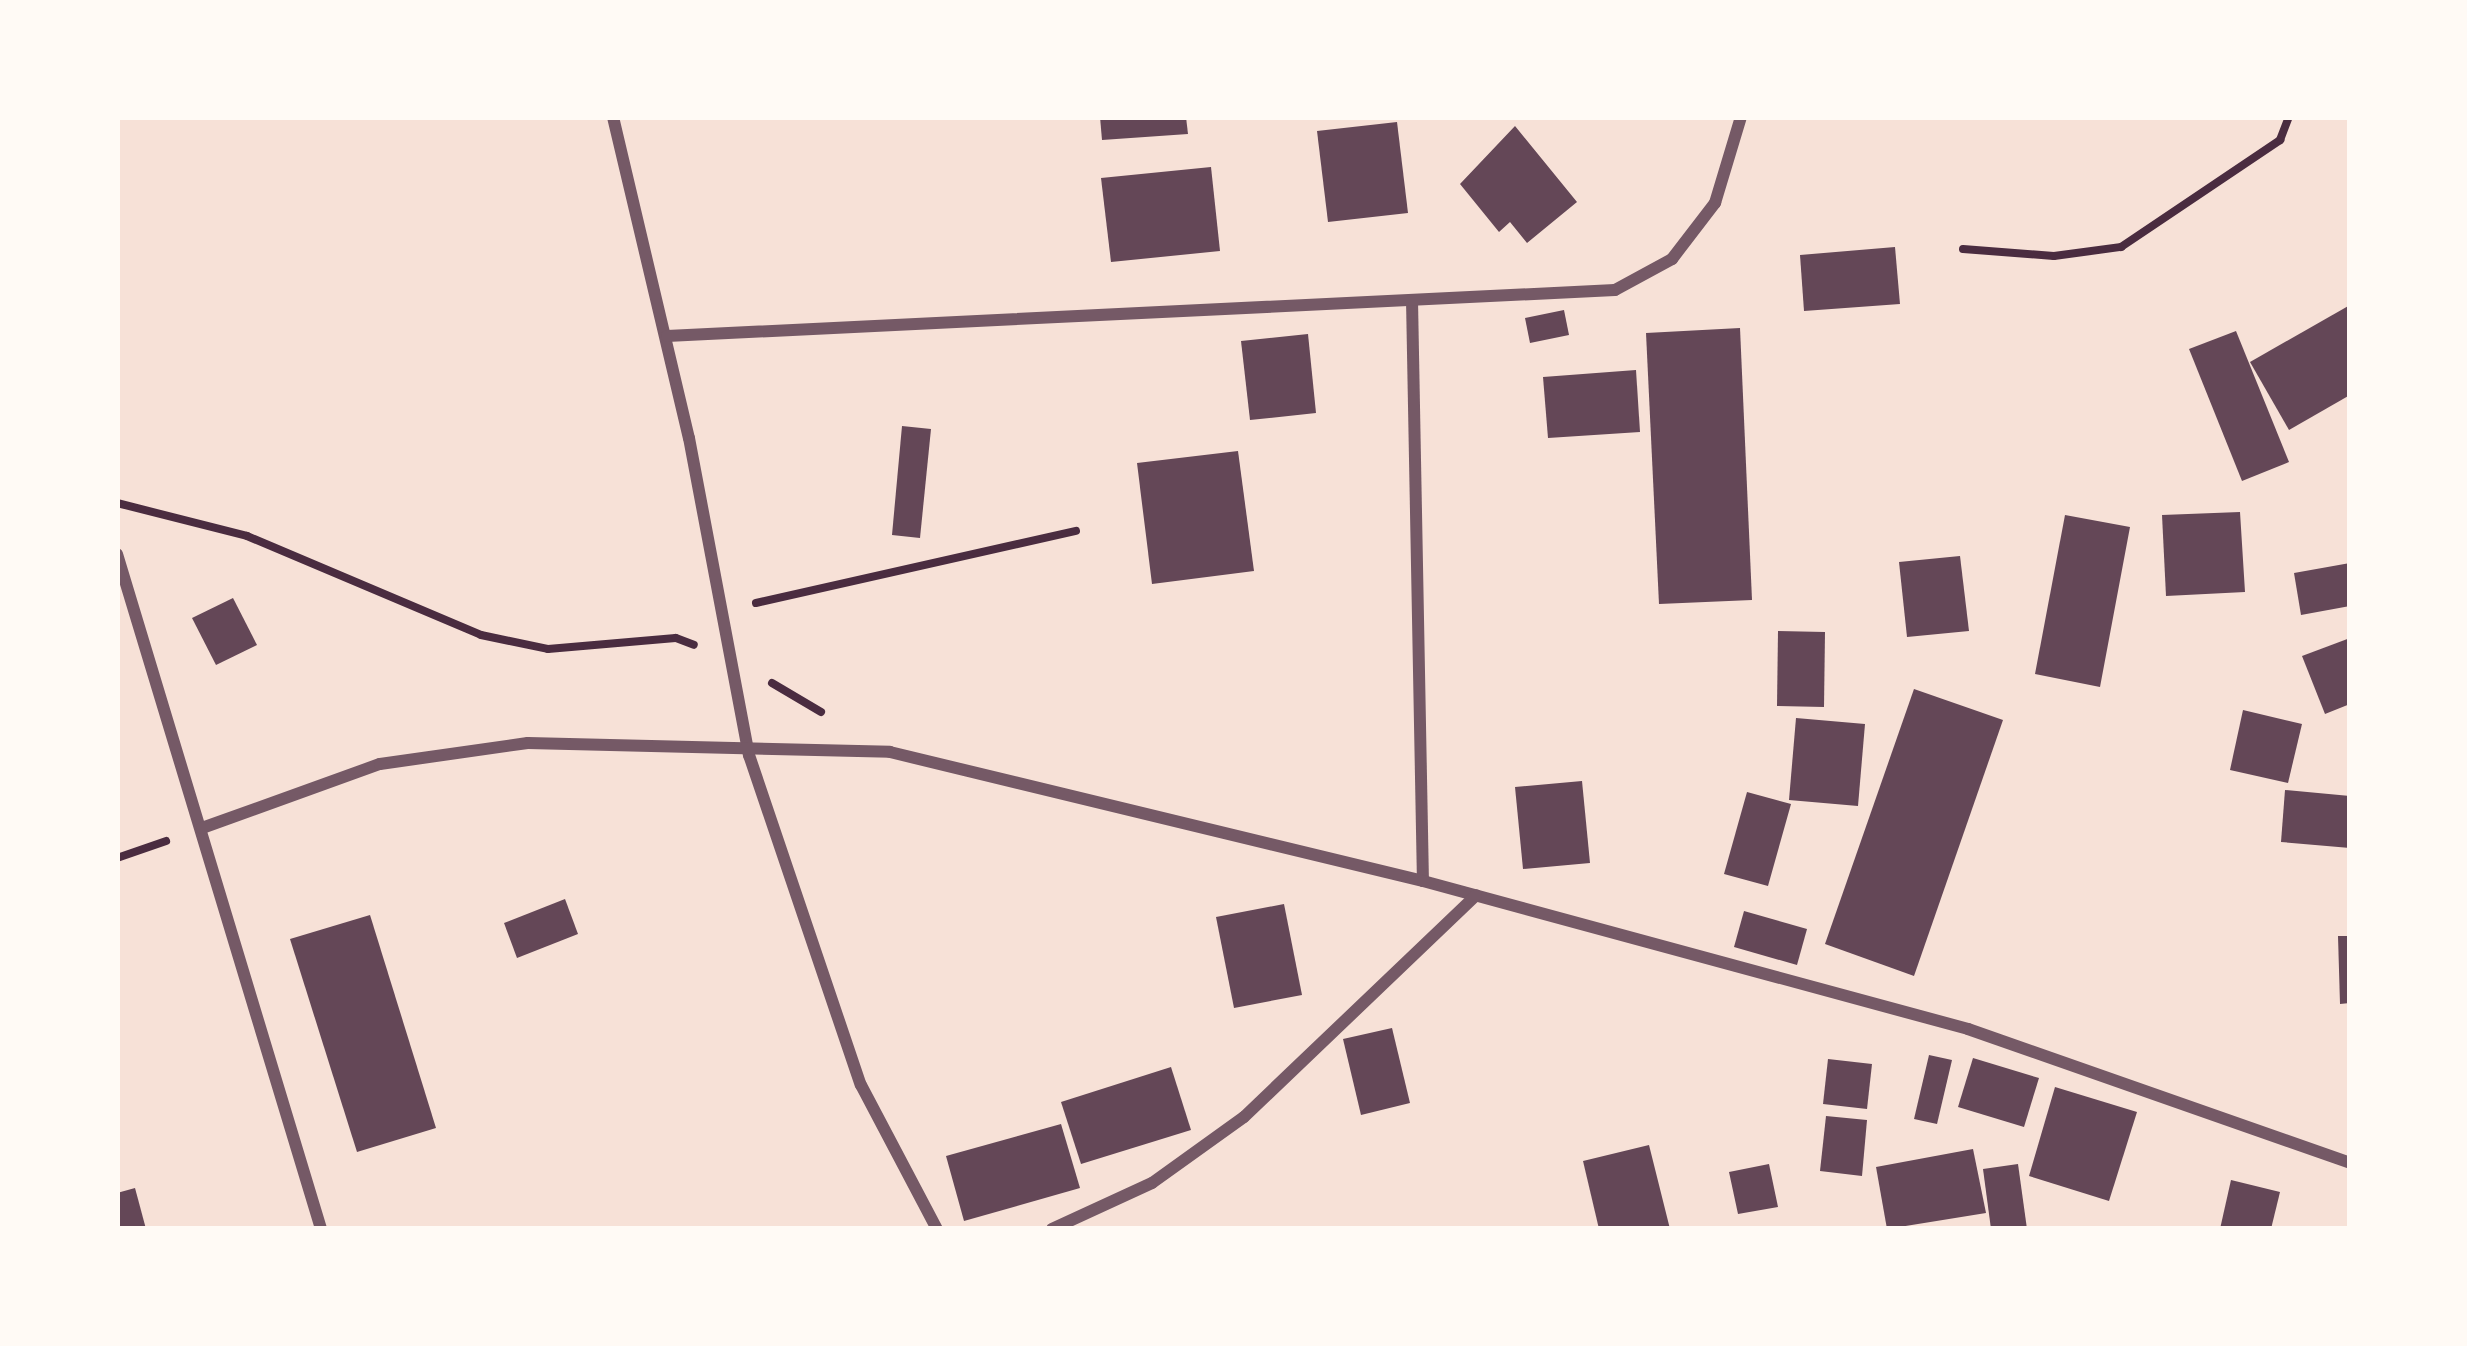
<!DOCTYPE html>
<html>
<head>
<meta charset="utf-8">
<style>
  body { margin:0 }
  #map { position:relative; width:2467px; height:1346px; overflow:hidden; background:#f7e1d7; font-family:Manrope,sans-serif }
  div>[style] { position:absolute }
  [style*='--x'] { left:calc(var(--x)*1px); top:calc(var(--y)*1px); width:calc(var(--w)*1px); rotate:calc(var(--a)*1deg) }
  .building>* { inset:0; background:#644757 }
  .path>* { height:8px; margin:-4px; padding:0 4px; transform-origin:4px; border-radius:4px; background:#4a2c40 }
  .minor>* { height:12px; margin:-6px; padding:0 6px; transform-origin:6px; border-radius:6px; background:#755966 }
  span { translate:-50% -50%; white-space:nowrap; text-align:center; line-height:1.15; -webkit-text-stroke:10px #fffaf5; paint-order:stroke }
  .frame { position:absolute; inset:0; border:120px solid #fffaf5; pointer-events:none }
</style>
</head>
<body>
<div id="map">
  <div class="building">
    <div style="clip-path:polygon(1100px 117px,1186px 117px,1188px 134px,1102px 140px)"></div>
    <div style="clip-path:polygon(1397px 122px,1408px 213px,1328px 222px,1317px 131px)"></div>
    <div style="clip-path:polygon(1515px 126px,1577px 202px,1527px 243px,1510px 222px,1499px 232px,1460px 184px)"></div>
    <div style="clip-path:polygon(1211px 167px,1220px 251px,1111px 262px,1101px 178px)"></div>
    <div style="clip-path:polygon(1895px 247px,1900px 304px,1804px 311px,1800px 255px)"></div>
    <div style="clip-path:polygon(2350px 305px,2350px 395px,2289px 430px,2250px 362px)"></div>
    <div style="clip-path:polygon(1564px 310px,1569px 335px,1530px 343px,1525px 318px)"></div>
    <div style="clip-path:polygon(1740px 328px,1752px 600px,1659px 604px,1646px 333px)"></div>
    <div style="clip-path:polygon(2236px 331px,2289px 462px,2242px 481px,2189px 349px)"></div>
    <div style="clip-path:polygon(1308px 334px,1316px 413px,1250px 420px,1241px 341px)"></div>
    <div style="clip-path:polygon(1636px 370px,1640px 432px,1548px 438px,1543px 377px)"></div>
    <div style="clip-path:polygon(902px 426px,931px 429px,920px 538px,892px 535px)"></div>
    <div style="clip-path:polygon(1238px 451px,1254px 571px,1152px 584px,1137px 463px)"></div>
    <div style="clip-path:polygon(2240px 512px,2245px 592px,2166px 596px,2162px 515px)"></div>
    <div style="clip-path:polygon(2065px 515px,2130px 527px,2100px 687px,2035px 674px)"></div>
    <div style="clip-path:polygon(1960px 556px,1969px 631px,1907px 637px,1899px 562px)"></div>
    <div style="clip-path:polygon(2350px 563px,2350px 606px,2301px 615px,2294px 573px)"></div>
    <div style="clip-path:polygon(233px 598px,257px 645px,216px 665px,192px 618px)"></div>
    <div style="clip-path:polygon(1778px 631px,1825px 632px,1824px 707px,1777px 706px)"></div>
    <div style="clip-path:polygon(2350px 638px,2350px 704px,2325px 714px,2302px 656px)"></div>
    <div style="clip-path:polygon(1914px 689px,2003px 720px,1914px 976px,1825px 944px)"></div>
    <div style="clip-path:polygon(2243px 710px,2302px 724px,2288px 783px,2230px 770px)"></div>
    <div style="clip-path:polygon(1796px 718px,1865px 724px,1858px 806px,1789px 800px)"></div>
    <div style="clip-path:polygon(1582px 781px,1590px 863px,1523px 869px,1515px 787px)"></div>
    <div style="clip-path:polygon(2285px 790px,2350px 796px,2350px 848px,2281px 842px)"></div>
    <div style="clip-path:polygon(1747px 792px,1791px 804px,1768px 886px,1724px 874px)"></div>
    <div style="clip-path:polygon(565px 899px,578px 934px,517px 958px,504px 923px)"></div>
    <div style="clip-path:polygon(1284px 904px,1302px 995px,1234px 1008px,1216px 917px)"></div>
    <div style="clip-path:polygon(1744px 911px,1807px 929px,1797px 965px,1734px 947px)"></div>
    <div style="clip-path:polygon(370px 915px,436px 1128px,357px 1152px,290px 939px)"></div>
    <div style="clip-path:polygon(2338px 936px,2350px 936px,2350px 1003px,2340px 1004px)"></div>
    <div style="clip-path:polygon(1392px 1028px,1410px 1103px,1361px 1115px,1343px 1039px)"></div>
    <div style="clip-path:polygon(1929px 1055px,1952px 1060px,1937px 1124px,1914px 1119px)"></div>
    <div style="clip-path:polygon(1973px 1058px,2039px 1078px,2024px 1127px,1958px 1107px)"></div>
    <div style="clip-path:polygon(1828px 1059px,1872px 1064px,1867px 1109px,1823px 1104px)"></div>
    <div style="clip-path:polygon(1171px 1067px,1191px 1130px,1081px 1164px,1061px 1102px)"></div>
    <div style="clip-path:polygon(2055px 1087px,2137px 1112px,2109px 1201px,2029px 1176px)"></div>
    <div style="clip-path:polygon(1826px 1116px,1867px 1120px,1862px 1176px,1820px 1171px)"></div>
    <div style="clip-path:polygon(1061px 1124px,1080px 1188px,964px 1221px,946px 1156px)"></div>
    <div style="clip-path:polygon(1649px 1145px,1670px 1229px,1599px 1229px,1583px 1161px)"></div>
    <div style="clip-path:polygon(1973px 1149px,1986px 1213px,1887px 1229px,1876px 1167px)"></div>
    <div style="clip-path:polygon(1769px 1164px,1778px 1207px,1738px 1214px,1729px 1172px)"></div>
    <div style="clip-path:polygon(2018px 1164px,2027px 1229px,1991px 1229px,1983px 1169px)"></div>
    <div style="clip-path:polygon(2231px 1180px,2280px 1192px,2271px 1229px,2220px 1229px)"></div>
    <div style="clip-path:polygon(135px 1188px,146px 1229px,117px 1229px,117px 1193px)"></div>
  </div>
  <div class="path">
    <div style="--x:1963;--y:249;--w:91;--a:4.4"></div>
    <div style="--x:2054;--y:256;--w:68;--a:-7.7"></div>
    <div style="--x:2121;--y:247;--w:192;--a:-33.9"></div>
    <div style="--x:2280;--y:140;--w:25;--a:-69"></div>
    <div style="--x:117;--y:503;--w:134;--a:14.2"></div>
    <div style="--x:247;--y:536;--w:254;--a:22.9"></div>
    <div style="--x:481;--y:635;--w:68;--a:11.8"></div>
    <div style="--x:548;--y:649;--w:128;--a:-4.9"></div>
    <div style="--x:676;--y:638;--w:19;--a:21"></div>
    <div style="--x:756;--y:603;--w:328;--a:-12.7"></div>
    <div style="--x:772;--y:683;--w:57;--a:30.6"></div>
    <div style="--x:117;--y:858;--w:52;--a:-19.1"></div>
  </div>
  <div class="minor">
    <div style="--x:613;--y:117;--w:330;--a:76.7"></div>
    <div style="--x:689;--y:438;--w:323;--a:79.3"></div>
    <div style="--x:749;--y:755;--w:348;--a:71.3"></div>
    <div style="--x:861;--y:1085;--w:163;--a:62.2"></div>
    <div style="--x:1412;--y:300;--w:581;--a:88.92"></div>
    <div style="--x:667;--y:336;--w:949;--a:-2.78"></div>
    <div style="--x:1615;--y:290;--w:65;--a:-28.5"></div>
    <div style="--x:1672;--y:259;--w:71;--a:-52.5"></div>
    <div style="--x:1715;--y:203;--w:90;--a:-73.2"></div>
    <div style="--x:117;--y:554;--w:705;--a:73.18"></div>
    <div style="--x:202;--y:828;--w:189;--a:-19.8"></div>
    <div style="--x:380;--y:764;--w:149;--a:-8.1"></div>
    <div style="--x:528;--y:743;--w:362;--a:1.4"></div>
    <div style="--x:890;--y:752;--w:548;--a:13.61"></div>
    <div style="--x:1423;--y:881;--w:565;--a:15.19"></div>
    <div style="--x:1968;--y:1029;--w:405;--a:19.3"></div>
    <div style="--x:1052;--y:1229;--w:110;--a:-24.7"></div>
    <div style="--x:1152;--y:1183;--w:113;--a:-35.7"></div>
    <div style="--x:1244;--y:1117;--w:321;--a:-43.7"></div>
  </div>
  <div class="frame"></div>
</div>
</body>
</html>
